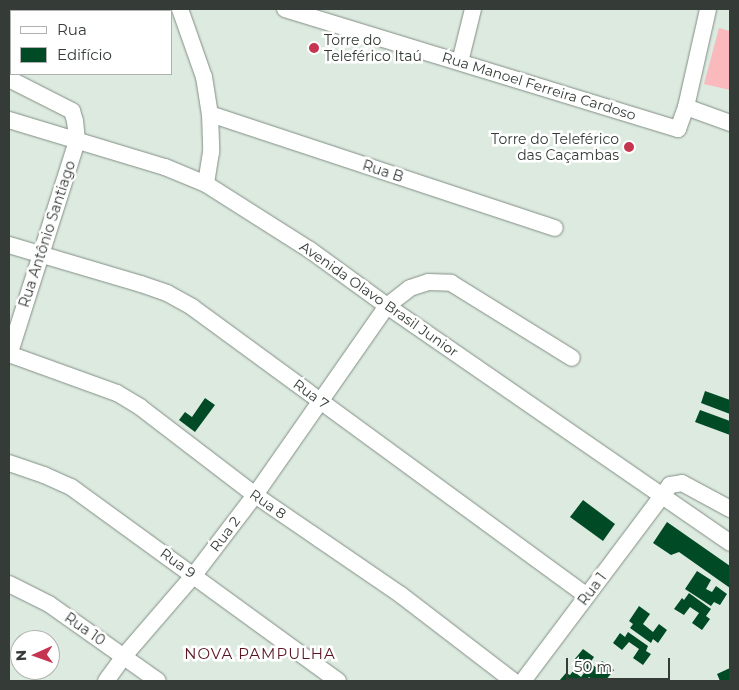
<!DOCTYPE html>
<html>
<head>
<meta charset="utf-8">
<style>
  body { margin:0 }
  #map { position:relative; width:739px; height:690px; overflow:hidden; background:#dceadf; font-family:Montserrat,sans-serif }
  div>[style] { position:absolute }
  [style*='--x'] { left:calc(var(--x)*1px); top:calc(var(--y)*1px); width:calc(var(--w)*1px); rotate:calc(var(--a)*1deg) }
  .green>* { inset:0; background:#fab9bd }
  .building>* { inset:0; background:#004b26 }
  .roads { filter:drop-shadow(0 0 1px #828e85) drop-shadow(0 0 1px #828e85) }
  .minor>* { height:16px; margin:-8px; padding:0 8px; transform-origin:8px; border-radius:8px; background:#fff }
  .dots>* { width:14px; height:14px; translate:-50% -50%; box-sizing:border-box; border:2px solid #fff; border-radius:50% }
  span { translate:-50% -50%; white-space:nowrap; text-align:center; line-height:1.15; -webkit-text-stroke:5px #fff; paint-order:stroke }
  .poi-label { font-size:14px; color:#353b37 }
  .left { translate:0 -50%; text-align:left }
  .right { translate:-100% -50%; text-align:right }
  .street-label { font-size:14px; color:#353b37 }
  .neighbourhood-label { font-size:15px; color:#5a1521; letter-spacing:1px }
  .frame { position:absolute; inset:0; border:10px solid #353b37; pointer-events:none }
  .legend { position:absolute; left:10px; top:10px; width:162px; height:65px; box-sizing:border-box; background:#fff; border:1px solid #aeb1af; margin:0; padding:6px 9px; list-style:none; font-size:15px; color:#353b37 }
  .legend li { display:flex; align-items:center; gap:10px; height:25px }
  .legend b { width:25px; border:1px solid #aeb1af }
  .north { position:absolute; left:10px; top:630px; width:50px; height:50px; box-sizing:border-box; background:#fff; border:1px solid #aeb1af; border-radius:50%; rotate:268deg; font-size:14px; font-weight:700; line-height:20px; text-align:center; color:#353b37 }
  .north::after { content:''; display:block; margin:auto; width:18px; height:22px; background:#c5354f; clip-path:polygon(50% 0,100% 100%,50% 72%,0 100%) }
  .scale { position:absolute; left:566px; top:658px; width:104px; height:22px; box-sizing:border-box; border:2px solid #353b37; border-top:0; padding-left:6px; font-size:15px; line-height:18px; white-space:nowrap; color:#353b37; -webkit-text-stroke:4px #fff; paint-order:stroke }
</style>
</head>
<body>
<div id="map">
  <div class="green">
    <div style="clip-path:polygon(719px 28px,730px 31px,730px 90px,704px 84px)"></div>
  </div>
  <div class="building">
    <div style="clip-path:polygon(705px 391px,730px 400px,730px 414px,701px 403px)"></div>
    <div style="clip-path:polygon(205px 398px,215px 405px,195px 432px,179px 420px,185px 412px,192px 417px)"></div>
    <div style="clip-path:polygon(700px 410px,730px 421px,730px 435px,695px 422px)"></div>
    <div style="clip-path:polygon(583px 500px,615px 524px,603px 541px,570px 517px)"></div>
    <div style="clip-path:polygon(667px 522px,730px 566px,730px 588px,679px 552px,671px 555px,653px 543px)"></div>
    <div style="clip-path:polygon(697px 571px,711px 580px,706px 589px,712px 592px,716px 586px,727px 594px,720px 605px,714px 602px,711px 606px,685px 589px)"></div>
    <div style="clip-path:polygon(689px 593px,711px 609px,706px 616px,710px 619px,702px 630px,692px 623px,699px 613px,690px 607px,684px 615px,674px 609px,682px 598px,684px 600px)"></div>
    <div style="clip-path:polygon(639px 606px,650px 614px,643px 624px,653px 632px,659px 624px,667px 630px,658px 643px,653px 639px,651px 643px,630px 628px,633px 624px,629px 621px)"></div>
    <div style="clip-path:polygon(628px 632px,648px 646px,646px 651px,651px 654px,643px 665px,633px 658px,639px 649px,629px 642px,622px 650px,613px 643px,620px 633px,625px 637px)"></div>
    <div style="clip-path:polygon(583px 649px,594px 657px,590px 663px,597px 668px,602px 661px,614px 670px,605px 681px,599px 679px,594px 681px,589px 677px,586px 681px,559px 681px,566px 673px,570px 675px,573px 671px,581px 677px,584px 673px,576px 667px,579px 664px,574px 660px)"></div>
    <div style="clip-path:polygon(730px 668px,730px 681px,720px 681px,717px 674px)"></div>
  </div>
  <div class="roads">
    <div class="minor">
      <div style="--x:180;--y:9;--w:72;--a:70.6"></div>
      <div style="--x:204;--y:77;--w:37;--a:81"></div>
      <div style="--x:210;--y:114;--w:38;--a:88"></div>
      <div style="--x:211;--y:152;--w:32;--a:99"></div>
      <div style="--x:285;--y:9;--w:411;--a:17"></div>
      <div style="--x:678;--y:129;--w:23;--a:-70"></div>
      <div style="--x:686;--y:107;--w:100;--a:-77.3"></div>
      <div style="--x:460;--y:62;--w:55;--a:-76.2"></div>
      <div style="--x:9;--y:79;--w:71;--a:26.9"></div>
      <div style="--x:72;--y:111;--w:10;--a:73"></div>
      <div style="--x:75;--y:121;--w:20;--a:84"></div>
      <div style="--x:77;--y:141;--w:225;--a:107.6"></div>
      <div style="--x:686;--y:107;--w:47;--a:20"></div>
      <div style="--x:210;--y:114;--w:363;--a:18.3"></div>
      <div style="--x:9;--y:120;--w:163;--a:16.8"></div>
      <div style="--x:165;--y:167;--w:44;--a:22.5"></div>
      <div style="--x:206;--y:184;--w:123;--a:32.4"></div>
      <div style="--x:310;--y:250;--w:95;--a:36"></div>
      <div style="--x:387;--y:306;--w:417;--a:34.6"></div>
      <div style="--x:9;--y:245;--w:138;--a:16.5"></div>
      <div style="--x:141;--y:284;--w:28;--a:19"></div>
      <div style="--x:167;--y:293;--w:29;--a:29"></div>
      <div style="--x:192;--y:307;--w:489;--a:36.2"></div>
      <div style="--x:9;--y:354;--w:115;--a:19.9"></div>
      <div style="--x:117;--y:393;--w:27;--a:31"></div>
      <div style="--x:140;--y:407;--w:145;--a:37.4"></div>
      <div style="--x:255;--y:495;--w:177;--a:34.4"></div>
      <div style="--x:401;--y:595;--w:141;--a:37.5"></div>
      <div style="--x:9;--y:463;--w:37;--a:19"></div>
      <div style="--x:44;--y:475;--w:30;--a:24"></div>
      <div style="--x:71;--y:487;--w:330;--a:36"></div>
      <div style="--x:9;--y:584;--w:45;--a:26.6"></div>
      <div style="--x:49;--y:604;--w:133;--a:35.2"></div>
      <div style="--x:106;--y:681;--w:31;--a:-54"></div>
      <div style="--x:124;--y:656;--w:107;--a:-49.2"></div>
      <div style="--x:194;--y:575;--w:101;--a:-52.7"></div>
      <div style="--x:255;--y:495;--w:231;--a:-55.1"></div>
      <div style="--x:387;--y:306;--w:29;--a:-38"></div>
      <div style="--x:410;--y:288;--w:19;--a:-18"></div>
      <div style="--x:428;--y:282;--w:23;--a:2"></div>
      <div style="--x:451;--y:283;--w:142;--a:31.8"></div>
      <div style="--x:523;--y:681;--w:245;--a:-53.1"></div>
      <div style="--x:670;--y:485;--w:12;--a:-9"></div>
      <div style="--x:682;--y:483;--w:55;--a:28.4"></div>
    </div>
  </div>
  <div class="dots">
    <div style="left:314px;top:48px;background:#c5354f"></div>
    <div style="left:629px;top:147px;background:#c5354f"></div>
  </div>
  <div class="poi-label">
    <span class="left" style="left:324px;top:48px">Torre do<br>Teleférico Itaú</span>
    <span class="right" style="left:619px;top:147px">Torre do Teleférico<br>das Caçambas</span>
  </div>
  <div class="street-label">
    <span style="left:539px;top:86px;rotate:17deg">Rua Manoel Ferreira Cardoso</span>
    <span style="left:383px;top:171px;rotate:18deg">Rua B</span>
    <span style="left:47px;top:234px;rotate:-72deg">Rua Antônio Santiago</span>
    <span style="left:379px;top:299px;rotate:35deg">Avenida Olavo Brasil Junior</span>
    <span style="left:311px;top:394px;rotate:36deg">Rua 7</span>
    <span style="left:268px;top:504px;rotate:35deg">Rua 8</span>
    <span style="left:225px;top:534px;rotate:-53deg">Rua 2</span>
    <span style="left:178px;top:563px;rotate:36deg">Rua 9</span>
    <span style="left:592px;top:589px;rotate:-53deg">Rua 1</span>
    <span style="left:85px;top:629px;rotate:35deg">Rua 10</span>
  </div>
  <div class="neighbourhood-label">
    <span style="left:260px;top:654px">NOVA PAMPULHA</span>
  </div>
  <div class="frame"></div>
  <ul class="legend">
  <li><b style="height:6px;background:#fff"></b>Rua</li>
  <li><b style="height:14px;background:#004b26"></b>Edifício</li>
  </ul>
  <div class="north">N</div>
  <div class="scale">50 m</div>
</div>
</body>
</html>
